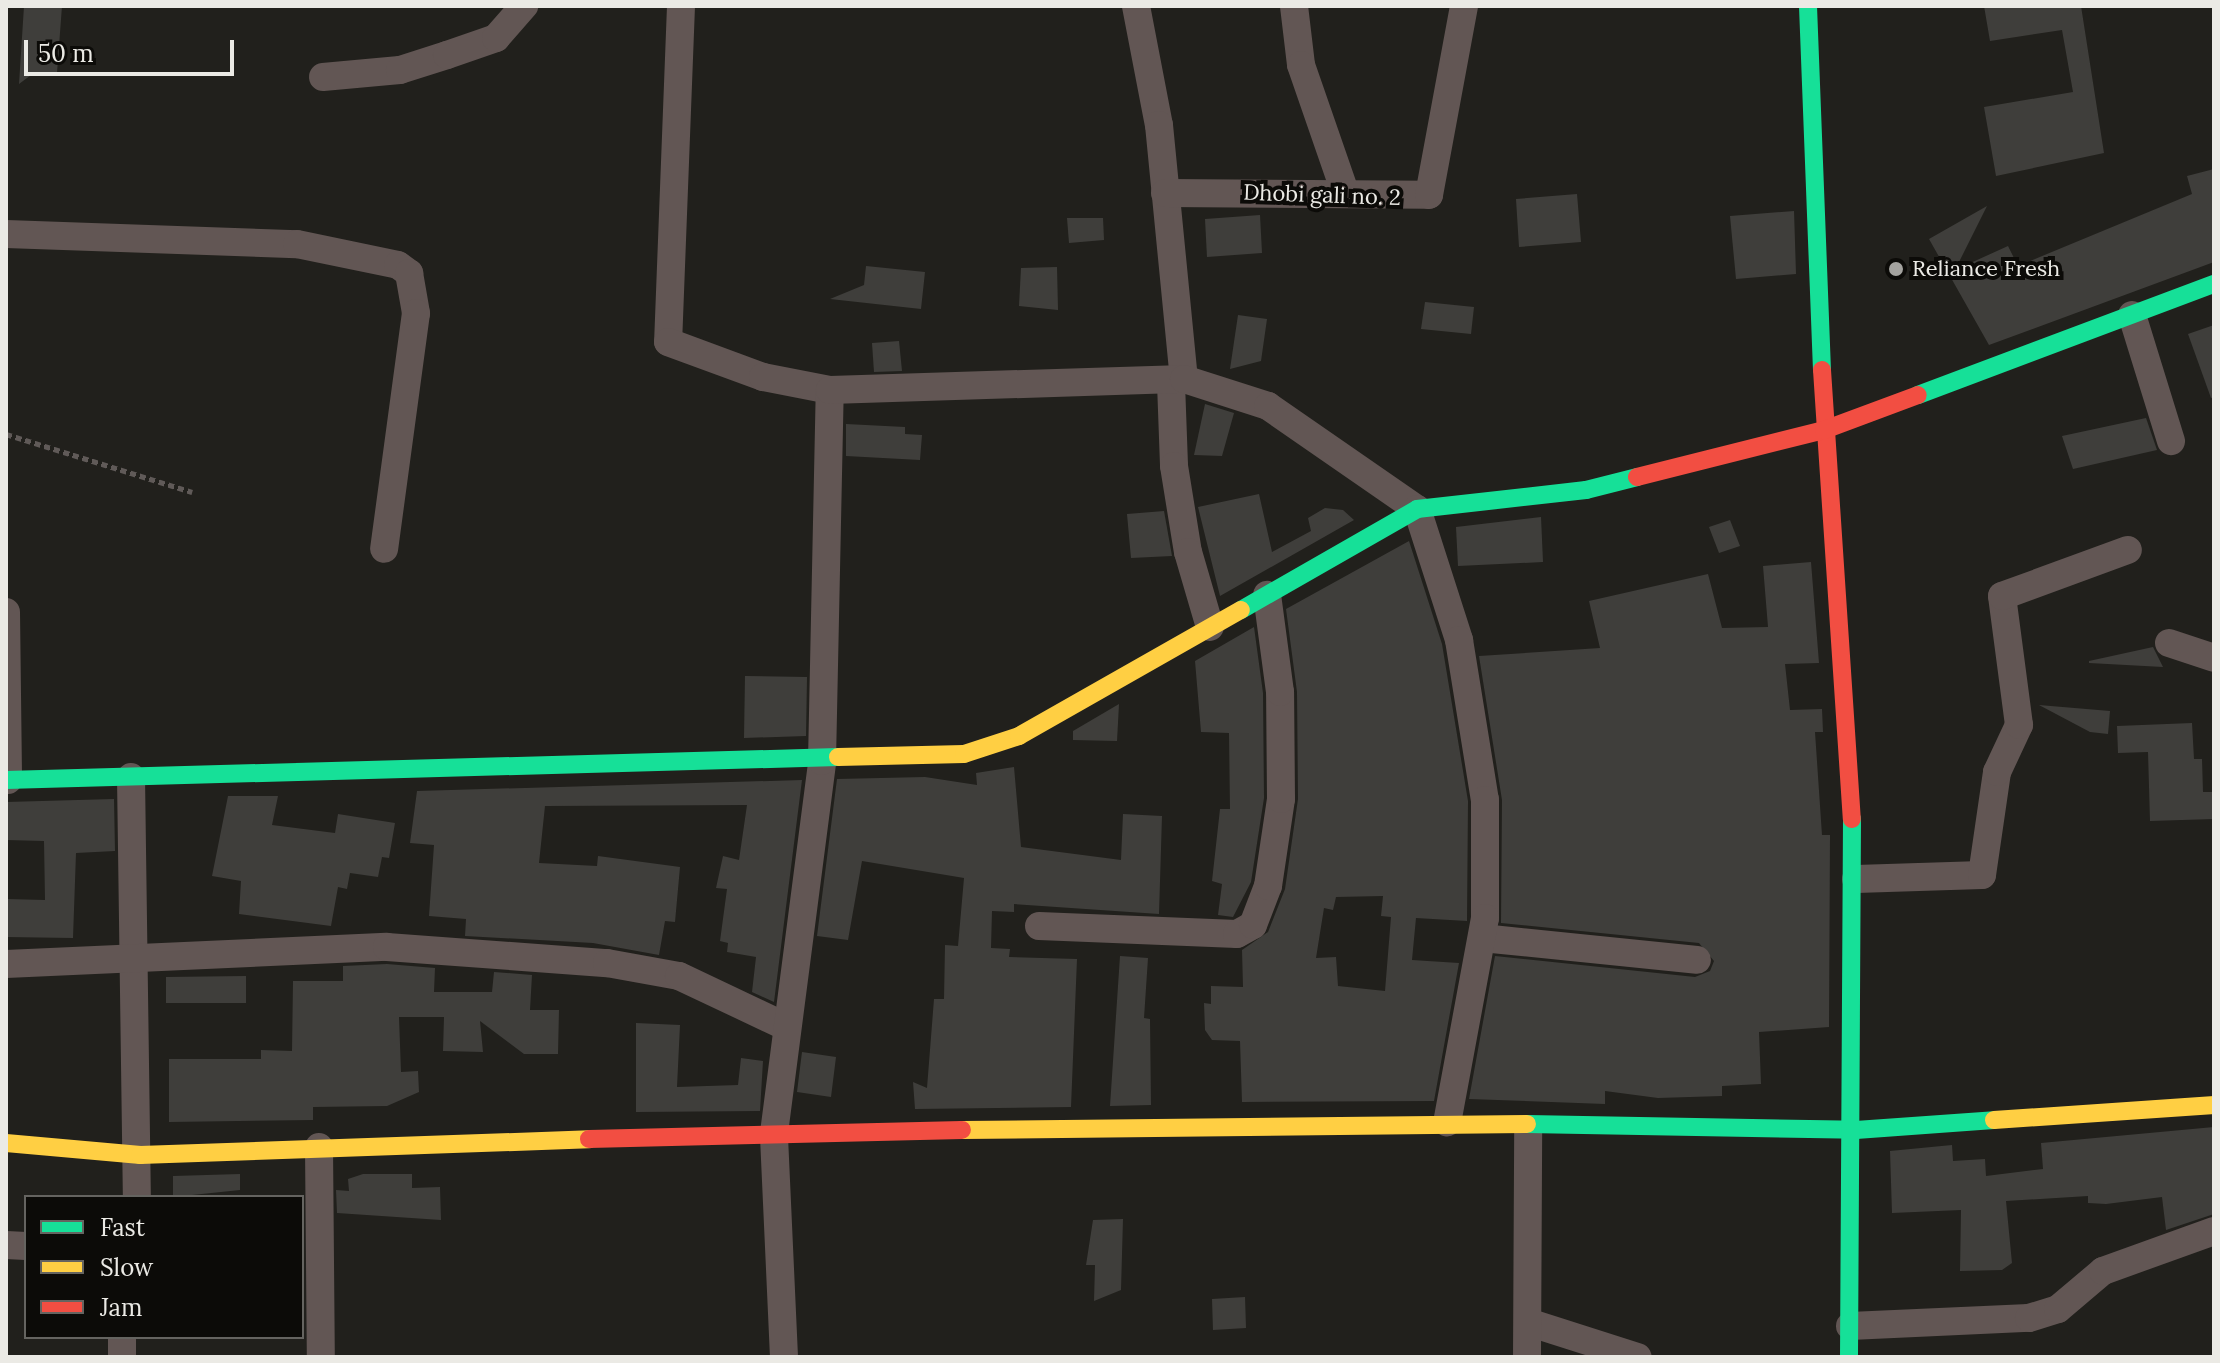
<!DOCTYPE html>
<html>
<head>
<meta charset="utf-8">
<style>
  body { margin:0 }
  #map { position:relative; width:2220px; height:1363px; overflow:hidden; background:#21201c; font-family:Lora,serif }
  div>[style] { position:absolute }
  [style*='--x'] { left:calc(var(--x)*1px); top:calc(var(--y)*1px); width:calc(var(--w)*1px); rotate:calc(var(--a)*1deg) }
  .building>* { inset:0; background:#3f3e3b }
  .path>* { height:5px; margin-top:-2.5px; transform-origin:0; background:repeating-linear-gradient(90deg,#605a58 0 6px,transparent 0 10px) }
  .street>* { height:28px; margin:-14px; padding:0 14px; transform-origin:14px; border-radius:14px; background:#625654 }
  .fast>* { height:18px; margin:-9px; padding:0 9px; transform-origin:9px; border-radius:9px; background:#16e098 }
  .slow>* { height:18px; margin:-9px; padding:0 9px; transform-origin:9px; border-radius:9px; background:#ffcf43 }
  .jam>* { height:18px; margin:-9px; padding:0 9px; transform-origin:9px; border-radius:9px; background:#f24e42 }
  .dots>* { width:22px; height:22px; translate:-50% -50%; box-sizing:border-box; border:4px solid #0c0b08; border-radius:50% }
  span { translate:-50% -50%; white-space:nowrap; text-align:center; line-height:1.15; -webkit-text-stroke:8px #0c0b08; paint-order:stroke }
  .street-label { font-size:22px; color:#ebeae5 }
  .poi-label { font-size:22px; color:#ebeae5 }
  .left { translate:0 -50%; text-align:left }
  .frame { position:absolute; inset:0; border:8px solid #ebeae5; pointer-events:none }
  .legend { position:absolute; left:24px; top:1195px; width:280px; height:144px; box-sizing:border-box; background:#0c0b08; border:2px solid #656460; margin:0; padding:10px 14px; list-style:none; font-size:24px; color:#ebeae5 }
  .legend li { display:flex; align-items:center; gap:16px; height:40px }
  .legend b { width:40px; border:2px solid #656460 }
  .scale { position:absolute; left:24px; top:40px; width:210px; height:36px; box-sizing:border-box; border:4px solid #ebeae5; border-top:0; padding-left:10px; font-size:24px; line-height:28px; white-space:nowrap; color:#ebeae5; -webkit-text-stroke:6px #0c0b08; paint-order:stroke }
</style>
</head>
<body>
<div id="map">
  <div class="building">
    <div style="clip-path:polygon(24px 6px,62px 6px,57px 73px,35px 72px,19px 84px)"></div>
    <div style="clip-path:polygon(1984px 6px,2081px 6px,2104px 153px,1996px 176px,1984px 107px,2073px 92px,2062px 30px,1990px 41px)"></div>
    <div style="clip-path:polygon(2214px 169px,2214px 262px,1989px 345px,1929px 239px,1987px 206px,1955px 270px,2008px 246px,2018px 266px,2192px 194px,2187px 176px)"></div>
    <div style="clip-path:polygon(1577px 194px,1581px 242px,1519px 247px,1516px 199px)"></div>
    <div style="clip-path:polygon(1794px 211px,1796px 274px,1736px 279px,1730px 216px)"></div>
    <div style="clip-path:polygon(1260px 215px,1262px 253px,1207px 257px,1205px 219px)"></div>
    <div style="clip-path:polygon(1067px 218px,1103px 218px,1104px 240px,1069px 243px)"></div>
    <div style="clip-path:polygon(866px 266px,925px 272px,921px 309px,830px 299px,864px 285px)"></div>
    <div style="clip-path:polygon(1057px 267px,1058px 310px,1019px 306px,1021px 268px)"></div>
    <div style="clip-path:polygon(1425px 302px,1474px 307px,1471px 334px,1421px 329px)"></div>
    <div style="clip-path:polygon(1238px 315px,1267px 319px,1261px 361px,1230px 369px)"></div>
    <div style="clip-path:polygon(2214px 325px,2214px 397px,2211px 398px,2188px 334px)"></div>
    <div style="clip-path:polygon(899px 341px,902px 371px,874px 372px,872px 343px)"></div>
    <div style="clip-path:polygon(1205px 404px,1234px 413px,1222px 456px,1194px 455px)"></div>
    <div style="clip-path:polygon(2146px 418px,2157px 450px,2073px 469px,2062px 436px)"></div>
    <div style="clip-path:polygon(846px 424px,905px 427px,905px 434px,922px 435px,920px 460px,846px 456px)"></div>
    <div style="clip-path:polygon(1259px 494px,1272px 552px,1311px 531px,1308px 518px,1325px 508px,1343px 510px,1354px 520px,1220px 596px,1198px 507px)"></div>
    <div style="clip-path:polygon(1164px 511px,1172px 556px,1131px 558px,1127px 514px)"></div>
    <div style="clip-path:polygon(1541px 517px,1543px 562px,1458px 566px,1456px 527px)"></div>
    <div style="clip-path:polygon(1730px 520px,1740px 546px,1719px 553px,1709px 527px)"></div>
    <div style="clip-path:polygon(evenodd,1409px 541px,1442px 644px,1468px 801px,1467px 921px,1416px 918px,1412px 960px,1459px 963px,1434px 1101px,1242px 1102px,1240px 1041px,1212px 1040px,1205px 1030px,1204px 1003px,1211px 1004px,1211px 986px,1243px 987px,1242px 950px,1268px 932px,1285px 889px,1298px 799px,1297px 692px,1286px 609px,1409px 541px,1383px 896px,1381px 916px,1391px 917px,1385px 991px,1338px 986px,1336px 957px,1316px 958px,1324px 908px,1333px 910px,1336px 897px,1383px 896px)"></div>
    <div style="clip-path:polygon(1811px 562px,1819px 663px,1785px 664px,1790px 710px,1822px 709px,1823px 732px,1815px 732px,1822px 835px,1830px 835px,1829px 1027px,1759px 1032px,1761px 1084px,1722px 1086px,1722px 1096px,1658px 1098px,1605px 1091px,1605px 1104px,1469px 1099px,1495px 956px,1695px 977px,1710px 971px,1714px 961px,1699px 943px,1501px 923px,1502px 800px,1479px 656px,1600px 648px,1589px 601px,1708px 574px,1722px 628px,1768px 627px,1763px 566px)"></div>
    <div style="clip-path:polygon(1254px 627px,1263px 693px,1264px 798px,1251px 882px,1233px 917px,1218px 915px,1222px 884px,1212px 881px,1220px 809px,1230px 809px,1229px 733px,1201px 732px,1195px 661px)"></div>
    <div style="clip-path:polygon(2153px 647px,2163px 667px,2089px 663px,2089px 661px)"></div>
    <div style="clip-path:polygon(745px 676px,807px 677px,806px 736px,744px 738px)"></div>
    <div style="clip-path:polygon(1119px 704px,1117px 741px,1073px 740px,1073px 731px)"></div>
    <div style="clip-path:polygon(2039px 705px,2110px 711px,2108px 734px,2090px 732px)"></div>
    <div style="clip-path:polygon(2192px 723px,2194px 759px,2202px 759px,2203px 792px,2213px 792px,2214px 819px,2150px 821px,2148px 752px,2118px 753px,2117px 726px)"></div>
    <div style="clip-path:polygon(1014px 767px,1021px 847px,1121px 860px,1123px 814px,1162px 816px,1159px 914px,1014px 904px,1014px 912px,992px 911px,991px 948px,1010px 949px,1009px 957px,1077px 959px,1071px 1107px,915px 1109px,913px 1082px,927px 1088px,934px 999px,944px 999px,945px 945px,958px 946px,964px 878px,862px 861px,848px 940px,817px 936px,837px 779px,925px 777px,977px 785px,976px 773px)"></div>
    <div style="clip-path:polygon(802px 780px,774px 1002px,752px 992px,756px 957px,727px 952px,728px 943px,720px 941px,727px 889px,716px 888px,723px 856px,739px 860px,747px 805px,545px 806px,539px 863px,597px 866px,598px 856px,680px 867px,675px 922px,665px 921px,659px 955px,593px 943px,465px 936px,466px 919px,429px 916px,434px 845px,410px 843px,417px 791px)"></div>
    <div style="clip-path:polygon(228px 796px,278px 796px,272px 825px,335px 833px,338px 814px,395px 823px,389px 858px,382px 857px,378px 877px,350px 873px,347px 889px,338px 887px,331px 926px,239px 914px,241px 881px,212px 876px)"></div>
    <div style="clip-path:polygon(114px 799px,115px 851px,76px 853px,73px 938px,6px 937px,6px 899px,45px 900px,44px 841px,6px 840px,6px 802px)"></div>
    <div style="clip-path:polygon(1120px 956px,1148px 958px,1144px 1018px,1150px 1019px,1151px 1105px,1110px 1106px)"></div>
    <div style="clip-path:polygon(387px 964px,435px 968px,434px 992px,492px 992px,494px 972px,532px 975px,530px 1010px,559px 1010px,558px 1054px,524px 1054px,480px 1021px,483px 1052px,443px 1051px,444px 1017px,399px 1017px,401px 1072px,418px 1071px,419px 1092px,387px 1106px,313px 1107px,313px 1120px,169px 1122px,169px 1059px,261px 1059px,261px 1050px,292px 1051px,293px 981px,343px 981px,343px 966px)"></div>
    <div style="clip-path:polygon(246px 976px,246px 1003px,166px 1003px,166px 977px)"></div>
    <div style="clip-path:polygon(636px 1023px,680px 1025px,677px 1087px,738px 1085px,741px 1058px,763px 1061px,760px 1111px,636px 1112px)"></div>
    <div style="clip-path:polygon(802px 1052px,836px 1057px,831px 1097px,797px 1092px)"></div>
    <div style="clip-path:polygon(2214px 1127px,2214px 1214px,2166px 1230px,2162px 1197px,2106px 1204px,2088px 1203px,2088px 1196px,2006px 1201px,2012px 1263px,2002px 1270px,1960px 1271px,1961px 1210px,1892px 1213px,1890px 1151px,1952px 1145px,1953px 1161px,1985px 1159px,1986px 1176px,2043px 1169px,2041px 1143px)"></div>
    <div style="clip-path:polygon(240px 1174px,240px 1190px,173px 1197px,173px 1176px)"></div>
    <div style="clip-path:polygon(363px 1174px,412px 1174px,412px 1188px,440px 1187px,441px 1220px,337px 1213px,336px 1190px,349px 1191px,348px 1179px)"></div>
    <div style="clip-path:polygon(1123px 1219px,1121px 1290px,1094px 1301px,1095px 1265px,1086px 1265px,1093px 1220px)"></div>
    <div style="clip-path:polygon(1245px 1297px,1246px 1328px,1213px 1330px,1212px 1299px)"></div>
  </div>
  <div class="path">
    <div style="--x:6;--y:434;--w:195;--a:17.3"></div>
  </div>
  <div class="street">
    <div style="--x:681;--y:6;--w:336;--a:92.2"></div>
    <div style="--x:668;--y:342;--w:101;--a:20.2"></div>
    <div style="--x:763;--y:377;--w:68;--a:11"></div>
    <div style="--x:1136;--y:6;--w:121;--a:79.1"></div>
    <div style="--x:1159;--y:125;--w:255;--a:84.4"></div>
    <div style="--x:1294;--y:6;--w:59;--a:83.2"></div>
    <div style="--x:1301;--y:65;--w:134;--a:70.9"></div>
    <div style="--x:323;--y:77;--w:77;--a:-5.2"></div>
    <div style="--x:400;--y:70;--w:49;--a:-17.7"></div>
    <div style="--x:447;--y:55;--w:52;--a:-19.1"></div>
    <div style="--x:496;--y:38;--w:43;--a:-48.8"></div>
    <div style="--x:1165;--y:193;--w:264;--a:0.4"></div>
    <div style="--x:1429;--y:195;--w:192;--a:-79.5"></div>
    <div style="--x:6;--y:234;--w:291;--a:2"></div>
    <div style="--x:297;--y:244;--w:103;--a:11.7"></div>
    <div style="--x:398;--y:265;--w:14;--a:36"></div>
    <div style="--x:409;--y:273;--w:41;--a:80.1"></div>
    <div style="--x:416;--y:313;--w:238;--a:97.7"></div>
    <div style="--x:2132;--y:315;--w:132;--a:72.8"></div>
    <div style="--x:1171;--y:383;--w:83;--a:87.9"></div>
    <div style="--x:1174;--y:466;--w:87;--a:80.8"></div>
    <div style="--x:1188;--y:552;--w:78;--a:73.7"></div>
    <div style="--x:6;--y:612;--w:168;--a:89.3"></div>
    <div style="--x:2169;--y:643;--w:47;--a:18.4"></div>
    <div style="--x:131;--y:777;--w:420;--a:89.2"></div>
    <div style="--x:1856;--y:879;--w:126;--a:-1.8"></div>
    <div style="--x:1982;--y:875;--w:104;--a:-81.7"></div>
    <div style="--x:1997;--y:772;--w:52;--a:-64.9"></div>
    <div style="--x:2019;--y:725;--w:130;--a:-97.5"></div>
    <div style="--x:2002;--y:596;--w:134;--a:-20.1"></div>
    <div style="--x:1039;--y:926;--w:198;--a:2.3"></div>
    <div style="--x:1237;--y:934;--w:18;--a:-29"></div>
    <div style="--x:1253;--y:925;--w:42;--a:-69"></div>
    <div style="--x:1268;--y:886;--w:88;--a:-81.5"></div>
    <div style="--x:1281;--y:799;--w:107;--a:-90.5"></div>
    <div style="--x:1280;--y:692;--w:98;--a:-97.6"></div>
    <div style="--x:1482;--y:938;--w:216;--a:5.8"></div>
    <div style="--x:6;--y:964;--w:381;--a:-2.6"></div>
    <div style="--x:387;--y:947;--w:221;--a:4.2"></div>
    <div style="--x:607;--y:963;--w:73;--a:10.2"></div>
    <div style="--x:679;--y:976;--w:119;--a:25.3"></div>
    <div style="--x:319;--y:1147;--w:210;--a:89.5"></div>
    <div style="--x:6;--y:1245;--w:20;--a:3"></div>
    <div style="--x:1528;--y:1322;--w:115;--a:17.7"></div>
    <div style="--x:1850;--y:1326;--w:179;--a:-2.6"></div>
    <div style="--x:2029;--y:1318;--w:30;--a:-17"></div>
    <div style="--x:2058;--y:1309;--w:59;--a:-40.2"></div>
    <div style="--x:2103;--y:1271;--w:118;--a:-19.8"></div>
    <div style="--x:122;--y:1357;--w:20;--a:-90"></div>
    <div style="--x:784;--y:1357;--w:224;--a:-92.6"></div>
    <div style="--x:774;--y:1133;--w:375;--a:-82.6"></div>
    <div style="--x:822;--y:761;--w:371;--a:-88.8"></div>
    <div style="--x:830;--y:390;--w:354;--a:-1.8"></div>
    <div style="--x:1184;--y:379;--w:88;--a:17.8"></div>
    <div style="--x:1268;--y:406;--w:181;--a:34.7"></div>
    <div style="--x:1417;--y:509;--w:138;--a:72.2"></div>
    <div style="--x:1459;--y:640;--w:162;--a:80.8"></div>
    <div style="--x:1485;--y:800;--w:118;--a:90"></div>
    <div style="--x:1485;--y:918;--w:208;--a:100.5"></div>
    <div style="--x:1527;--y:1357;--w:228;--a:-89.7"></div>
  </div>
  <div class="fast">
    <div style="--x:1808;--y:6;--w:364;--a:87.8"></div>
    <div style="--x:1918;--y:395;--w:316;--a:-20.6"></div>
    <div style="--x:1241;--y:610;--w:203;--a:-29.8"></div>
    <div style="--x:1417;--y:509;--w:170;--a:-6.4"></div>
    <div style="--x:1586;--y:490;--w:53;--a:-14.3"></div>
    <div style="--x:6;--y:780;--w:832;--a:-1.58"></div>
    <div style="--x:1527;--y:1124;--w:329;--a:1"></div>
    <div style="--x:1856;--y:1130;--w:138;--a:-4.1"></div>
    <div style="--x:1849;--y:1357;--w:538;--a:-89.68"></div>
  </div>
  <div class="slow">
    <div style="--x:838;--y:757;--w:126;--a:-1.4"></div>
    <div style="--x:964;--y:754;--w:58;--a:-18.1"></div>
    <div style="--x:1019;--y:736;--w:255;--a:-29.6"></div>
    <div style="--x:1994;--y:1120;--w:221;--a:-3.9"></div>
    <div style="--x:962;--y:1130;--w:565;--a:-0.61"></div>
    <div style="--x:6;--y:1143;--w:135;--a:5.1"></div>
    <div style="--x:140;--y:1155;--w:449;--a:-2"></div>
  </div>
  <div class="jam">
    <div style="--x:1822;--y:370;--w:450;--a:86.2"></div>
    <div style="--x:1637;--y:477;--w:193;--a:-14.1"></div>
    <div style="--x:1824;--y:430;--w:100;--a:-20.4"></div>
    <div style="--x:589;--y:1139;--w:373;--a:-1.4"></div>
  </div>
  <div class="dots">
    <div style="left:1896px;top:269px;background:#a4a39f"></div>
  </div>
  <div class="street-label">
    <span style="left:1322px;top:195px;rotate:2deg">Dhobi gali no. 2</span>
  </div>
  <div class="poi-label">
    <span class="left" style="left:1912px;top:269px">Reliance Fresh</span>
  </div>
  <div class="frame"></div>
  <ul class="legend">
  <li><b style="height:10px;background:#16e098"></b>Fast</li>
  <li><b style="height:10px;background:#ffcf43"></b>Slow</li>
  <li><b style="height:10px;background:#f24e42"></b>Jam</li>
  </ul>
  <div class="scale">50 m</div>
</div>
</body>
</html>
